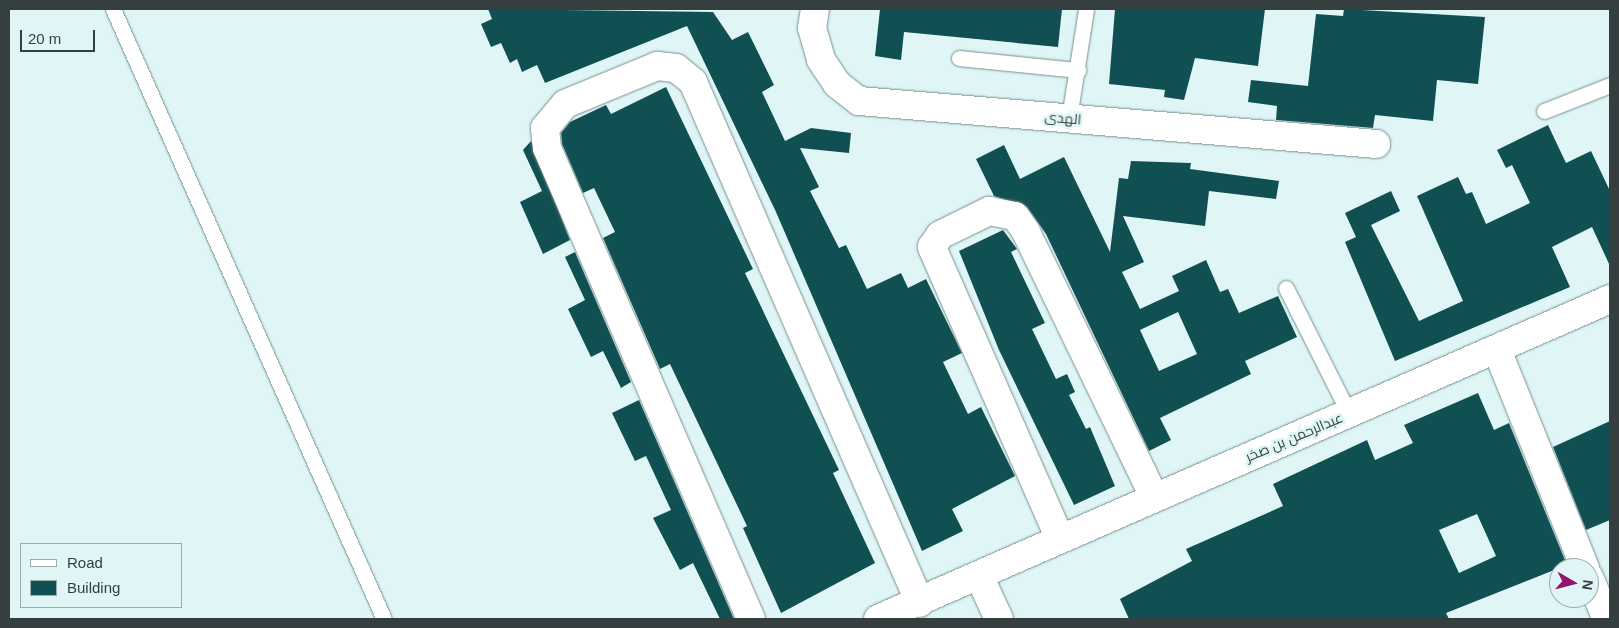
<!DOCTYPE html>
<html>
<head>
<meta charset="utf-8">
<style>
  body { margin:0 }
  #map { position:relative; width:1619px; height:628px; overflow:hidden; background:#dff5f6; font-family:Arial,Cairo,sans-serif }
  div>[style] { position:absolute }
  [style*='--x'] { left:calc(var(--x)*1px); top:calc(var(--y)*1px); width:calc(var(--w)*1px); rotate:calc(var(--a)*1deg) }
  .building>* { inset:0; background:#115052 }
  .roads { filter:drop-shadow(0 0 1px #7a8e8f) drop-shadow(0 0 1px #7a8e8f) }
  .service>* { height:15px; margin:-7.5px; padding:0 7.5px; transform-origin:7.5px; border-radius:7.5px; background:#fff }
  .minor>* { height:28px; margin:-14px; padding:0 14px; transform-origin:14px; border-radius:14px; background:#fff }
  span { translate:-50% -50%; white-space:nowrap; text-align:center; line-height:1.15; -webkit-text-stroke:5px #dff5f6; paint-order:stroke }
  .street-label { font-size:14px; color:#363f3f }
  .frame { position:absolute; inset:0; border:10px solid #363f3f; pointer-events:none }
  .legend { position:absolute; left:20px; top:543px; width:162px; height:65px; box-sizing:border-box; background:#dff5f6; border:1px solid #9bacad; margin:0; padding:6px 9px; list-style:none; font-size:15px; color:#363f3f }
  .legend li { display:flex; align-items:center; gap:10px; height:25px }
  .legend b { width:25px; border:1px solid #9bacad }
  .north { position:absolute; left:1549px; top:558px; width:50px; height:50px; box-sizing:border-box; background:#dff5f6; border:1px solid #9bacad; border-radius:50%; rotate:98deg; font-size:14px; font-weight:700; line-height:20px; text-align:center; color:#363f3f }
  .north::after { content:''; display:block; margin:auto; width:18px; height:22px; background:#93146e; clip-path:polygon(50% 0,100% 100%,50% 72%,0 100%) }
  .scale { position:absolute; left:20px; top:30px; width:75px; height:22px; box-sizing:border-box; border:2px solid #363f3f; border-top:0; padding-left:6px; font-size:15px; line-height:18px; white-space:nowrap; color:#363f3f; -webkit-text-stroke:4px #dff5f6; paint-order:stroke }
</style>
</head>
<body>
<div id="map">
  <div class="building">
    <div style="clip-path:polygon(488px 9px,713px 12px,732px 40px,748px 32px,774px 85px,762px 92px,785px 141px,811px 128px,851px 133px,849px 153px,800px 148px,819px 187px,810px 191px,839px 248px,846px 245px,867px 289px,901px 273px,908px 288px,926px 279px,962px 353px,943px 362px,968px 414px,981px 407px,1015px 476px,952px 509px,963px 531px,922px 551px,776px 212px,687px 26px,545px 83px,537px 65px,522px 72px,517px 59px,510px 63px,501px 43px,491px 47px,481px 24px,492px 19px)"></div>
    <div style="clip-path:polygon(880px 9px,1062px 9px,1058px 47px,904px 32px,901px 60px,875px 56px)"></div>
    <div style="clip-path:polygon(1115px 9px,1265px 9px,1258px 66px,1195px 58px,1184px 100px,1164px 97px,1165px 90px,1109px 84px)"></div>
    <div style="clip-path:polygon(1344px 9px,1485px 17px,1478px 84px,1437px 80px,1433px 121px,1375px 115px,1373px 128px,1276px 120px,1277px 106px,1248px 102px,1251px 80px,1308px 86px,1316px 14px,1343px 16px)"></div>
    <div style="clip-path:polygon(666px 87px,753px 269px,745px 273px,839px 470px,833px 473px,875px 563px,781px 613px,743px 528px,747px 526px,670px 364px,660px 369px,603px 238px,615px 232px,594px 188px,583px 193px,562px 144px,561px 133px,570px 122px,606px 105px,611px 114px)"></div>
    <div style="clip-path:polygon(1548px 125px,1566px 163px,1591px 151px,1610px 191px,1610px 266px,1592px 227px,1552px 247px,1570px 287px,1395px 361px,1345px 242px,1356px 237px,1345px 213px,1391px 191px,1400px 211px,1371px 225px,1419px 321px,1463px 301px,1417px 196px,1458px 177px,1466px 194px,1472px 192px,1486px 224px,1530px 203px,1512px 165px,1506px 168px,1497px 150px)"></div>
    <div style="clip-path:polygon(531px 141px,570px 240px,543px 254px,520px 202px,542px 191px,523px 150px)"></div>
    <div style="clip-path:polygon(evenodd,1004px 145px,1020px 179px,1064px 157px,1110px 252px,1119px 178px,1128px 179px,1131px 161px,1191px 163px,1190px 169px,1279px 181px,1276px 199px,1209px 191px,1205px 226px,1123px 216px,1144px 262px,1122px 272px,1140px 309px,1179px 291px,1172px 276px,1206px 260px,1220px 292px,1228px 289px,1239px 313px,1278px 296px,1297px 337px,1245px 361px,1251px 374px,1160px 418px,1171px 440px,1149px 451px,1046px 234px,1027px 207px,994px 196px,976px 159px,1004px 145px,1178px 312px,1197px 354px,1159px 371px,1140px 330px,1178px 312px)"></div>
    <div style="clip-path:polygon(1003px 230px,1017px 249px,1011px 252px,1045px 323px,1032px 329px,1056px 379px,1067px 374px,1075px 392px,1069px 395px,1086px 429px,1090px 427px,1115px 486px,1074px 505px,999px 350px,959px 251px)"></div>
    <div style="clip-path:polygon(575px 252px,631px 382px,621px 388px,603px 351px,591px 357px,568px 309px,585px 300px,565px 257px)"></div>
    <div style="clip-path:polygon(evenodd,1478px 393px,1494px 430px,1509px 423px,1567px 565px,1446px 613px,1449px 619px,1129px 619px,1120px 599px,1192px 561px,1186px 549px,1283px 506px,1273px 484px,1367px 440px,1375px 460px,1413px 443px,1404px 425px,1478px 393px,1477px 514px,1496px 556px,1459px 573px,1439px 530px,1477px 514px)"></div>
    <div style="clip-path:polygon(639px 400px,734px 619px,720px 619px,693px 563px,680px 570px,653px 518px,671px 510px,646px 456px,635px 461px,612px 413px)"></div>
    <div style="clip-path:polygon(1610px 421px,1610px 520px,1586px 530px,1553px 447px)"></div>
  </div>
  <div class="roads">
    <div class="service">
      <div style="--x:113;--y:9;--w:667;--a:66.05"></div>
      <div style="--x:959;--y:58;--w:120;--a:5.8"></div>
      <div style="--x:1544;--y:111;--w:71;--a:-21.5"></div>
      <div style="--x:1069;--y:118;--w:110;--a:-81.1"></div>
      <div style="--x:1286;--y:288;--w:140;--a:63.3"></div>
    </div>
    <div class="minor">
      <div style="--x:815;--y:9;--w:19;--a:99"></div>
      <div style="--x:812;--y:28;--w:33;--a:74"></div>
      <div style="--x:821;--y:60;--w:29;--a:56"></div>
      <div style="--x:837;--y:84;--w:28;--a:38"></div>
      <div style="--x:859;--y:101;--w:519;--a:4.75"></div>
      <div style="--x:1497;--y:350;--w:235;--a:68"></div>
      <div style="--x:1060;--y:539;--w:319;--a:-113.7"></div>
      <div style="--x:932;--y:247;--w:14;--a:-56"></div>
      <div style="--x:940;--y:235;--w:55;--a:-26.1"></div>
      <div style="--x:989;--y:211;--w:26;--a:11"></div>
      <div style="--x:1015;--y:216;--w:19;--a:55"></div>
      <div style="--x:1026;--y:232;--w:294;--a:64.2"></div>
      <div style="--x:1589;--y:577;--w:39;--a:67"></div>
      <div style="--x:980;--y:578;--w:45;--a:65.1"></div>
      <div style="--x:751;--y:619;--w:513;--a:-113.42"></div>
      <div style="--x:547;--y:148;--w:20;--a:-96"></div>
      <div style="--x:545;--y:128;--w:31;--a:-50"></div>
      <div style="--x:565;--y:104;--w:100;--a:-22.4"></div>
      <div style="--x:657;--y:66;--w:19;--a:6"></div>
      <div style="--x:676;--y:68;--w:22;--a:39"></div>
      <div style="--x:693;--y:82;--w:568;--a:66.46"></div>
      <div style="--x:878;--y:619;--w:799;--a:-23.61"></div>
    </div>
  </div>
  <div class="street-label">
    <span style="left:1063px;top:118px;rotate:5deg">الهدى</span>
    <span style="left:1294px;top:437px;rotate:-23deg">عبدالرحمن بن صخر</span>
  </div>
  <div class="frame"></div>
  <ul class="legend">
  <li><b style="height:6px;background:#fff"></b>Road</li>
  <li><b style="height:14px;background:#115052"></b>Building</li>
  </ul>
  <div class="north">N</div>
  <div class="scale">20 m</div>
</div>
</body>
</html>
